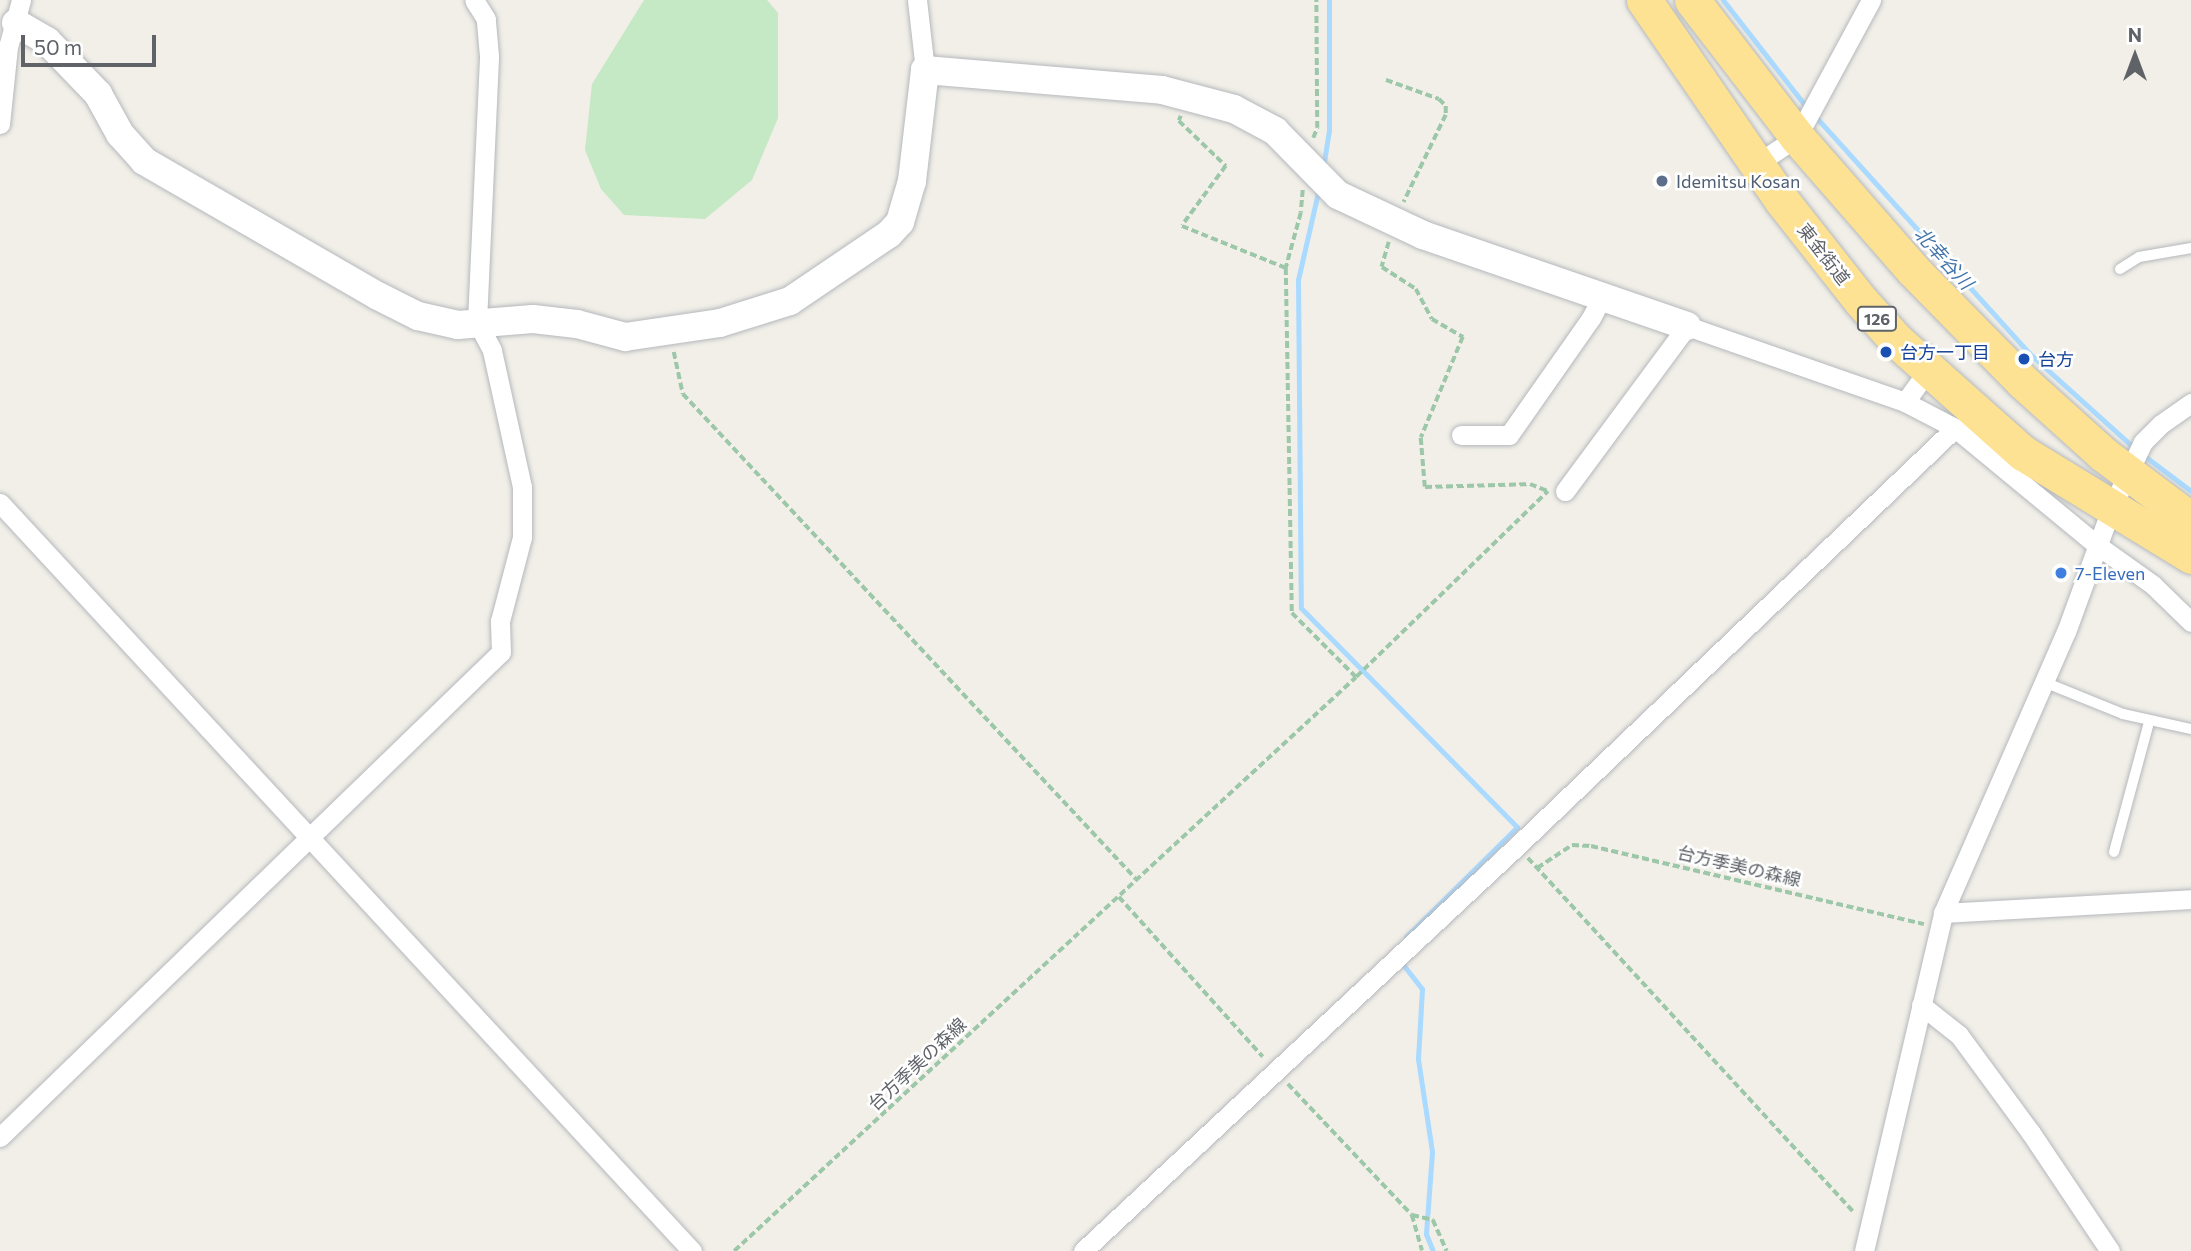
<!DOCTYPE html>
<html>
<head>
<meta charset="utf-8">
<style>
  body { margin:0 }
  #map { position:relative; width:2191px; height:1251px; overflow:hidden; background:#f1efe8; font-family:Commissioner,"Noto Sans JP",sans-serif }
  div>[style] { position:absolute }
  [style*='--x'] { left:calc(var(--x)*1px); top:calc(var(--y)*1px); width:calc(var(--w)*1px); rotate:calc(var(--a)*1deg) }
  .green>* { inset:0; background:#c5e8c5 }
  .stream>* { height:5px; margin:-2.5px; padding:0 2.5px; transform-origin:2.5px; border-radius:2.5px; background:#aadaff }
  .path>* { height:3.5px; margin-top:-1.75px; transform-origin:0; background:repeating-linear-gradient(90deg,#9cc7a9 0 7px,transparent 0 10.5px) }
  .roads { filter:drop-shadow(0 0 2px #b5b8bc) drop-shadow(0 0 2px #b5b8bc) }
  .lane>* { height:10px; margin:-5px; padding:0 5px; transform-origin:5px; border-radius:5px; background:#fff }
  .street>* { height:19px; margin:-9.5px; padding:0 9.5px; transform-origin:9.5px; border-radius:9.5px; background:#fff }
  .secondary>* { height:28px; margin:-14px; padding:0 14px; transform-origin:14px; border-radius:14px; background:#fff }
  .highway>* { height:35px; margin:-17.5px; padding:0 17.5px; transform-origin:17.5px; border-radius:17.5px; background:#fde293 }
  .dots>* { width:19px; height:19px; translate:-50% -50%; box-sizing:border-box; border:4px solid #fff; border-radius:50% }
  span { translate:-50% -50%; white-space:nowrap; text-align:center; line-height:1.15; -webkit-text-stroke:5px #fff; paint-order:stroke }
  .shield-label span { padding:2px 5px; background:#fff; border:2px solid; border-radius:5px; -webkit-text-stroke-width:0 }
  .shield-label { font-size:16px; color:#5f6368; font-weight:700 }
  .service-label { font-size:18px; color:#4e5e75 }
  .left { translate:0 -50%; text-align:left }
  .street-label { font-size:18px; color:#5f6368 }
  .transit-label { font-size:18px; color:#164399 }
  .shop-label { font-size:18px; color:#366cbe }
  .water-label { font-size:19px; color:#4174aa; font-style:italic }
  .north { position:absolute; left:2100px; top:21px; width:70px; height:70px; -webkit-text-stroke:5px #fff; paint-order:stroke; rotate:0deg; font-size:19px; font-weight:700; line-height:28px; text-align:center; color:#5f6368 }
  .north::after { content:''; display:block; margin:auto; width:24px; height:32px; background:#5f6368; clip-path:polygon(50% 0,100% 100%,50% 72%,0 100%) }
  .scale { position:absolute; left:21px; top:35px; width:135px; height:32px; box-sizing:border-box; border:4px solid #5f6368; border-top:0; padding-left:9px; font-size:21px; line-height:24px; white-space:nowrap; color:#5f6368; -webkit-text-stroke:5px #fff; paint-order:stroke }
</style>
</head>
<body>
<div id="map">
  <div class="green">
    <div style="clip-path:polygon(644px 0,767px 0,778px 13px,778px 118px,752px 180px,705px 219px,624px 215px,601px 189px,585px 150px,592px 84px)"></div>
  </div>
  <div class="stream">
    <div style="--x:1723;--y:0;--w:137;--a:52.1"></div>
    <div style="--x:1814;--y:115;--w:321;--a:47.9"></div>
    <div style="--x:2029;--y:353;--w:142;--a:42.1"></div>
    <div style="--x:1323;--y:168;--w:37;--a:-81"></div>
    <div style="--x:1329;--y:131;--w:131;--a:-90"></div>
    <div style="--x:1319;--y:188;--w:94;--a:102.9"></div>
    <div style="--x:1298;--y:280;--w:328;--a:89.5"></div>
    <div style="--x:1301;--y:608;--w:308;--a:45.4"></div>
    <div style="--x:1517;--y:827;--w:156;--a:135.3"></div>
    <div style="--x:2142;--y:454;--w:61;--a:37.1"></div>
    <div style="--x:1401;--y:962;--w:34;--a:52"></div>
    <div style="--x:1422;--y:989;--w:70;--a:93.3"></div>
    <div style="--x:1418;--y:1059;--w:94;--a:81.4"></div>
    <div style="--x:1432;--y:1152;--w:82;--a:94.2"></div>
    <div style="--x:1426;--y:1234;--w:18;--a:68"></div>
  </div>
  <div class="path">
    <div style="--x:1386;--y:80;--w:56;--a:19.7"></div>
    <div style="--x:1439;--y:99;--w:10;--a:45"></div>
    <div style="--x:1446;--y:106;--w:9;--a:90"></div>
    <div style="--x:1446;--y:115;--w:97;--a:115.8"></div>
    <div style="--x:1181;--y:116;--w:5;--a:112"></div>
    <div style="--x:1179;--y:121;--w:65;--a:43.8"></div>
    <div style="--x:1226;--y:166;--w:74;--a:126.3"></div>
    <div style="--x:1182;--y:226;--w:112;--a:22"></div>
    <div style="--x:1313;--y:138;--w:11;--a:-68"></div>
    <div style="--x:1317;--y:128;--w:128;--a:-90.4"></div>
    <div style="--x:1303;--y:190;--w:23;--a:95"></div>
    <div style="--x:1301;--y:213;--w:57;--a:105.3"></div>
    <div style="--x:1286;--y:268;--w:345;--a:89"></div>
    <div style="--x:1292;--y:613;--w:91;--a:45"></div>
    <div style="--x:1389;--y:242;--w:26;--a:106"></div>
    <div style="--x:1382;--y:267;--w:40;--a:32.9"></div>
    <div style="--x:1416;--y:289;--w:34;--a:62"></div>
    <div style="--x:1432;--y:319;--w:36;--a:30"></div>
    <div style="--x:1463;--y:337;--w:109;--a:112.6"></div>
    <div style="--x:1421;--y:438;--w:49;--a:85.3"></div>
    <div style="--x:1425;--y:487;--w:105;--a:-1.6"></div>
    <div style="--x:1530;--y:484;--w:18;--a:22"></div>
    <div style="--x:674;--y:352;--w:43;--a:77.9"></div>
    <div style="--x:683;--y:394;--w:665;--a:46.95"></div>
    <div style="--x:1528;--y:858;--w:483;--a:47.4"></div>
    <div style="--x:1537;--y:868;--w:42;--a:-33.3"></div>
    <div style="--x:1572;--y:845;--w:19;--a:3"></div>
    <div style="--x:1591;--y:846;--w:342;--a:13.2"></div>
    <div style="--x:1119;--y:897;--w:215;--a:48"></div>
    <div style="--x:1288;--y:1084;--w:180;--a:46.6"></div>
    <div style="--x:1412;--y:1215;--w:37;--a:74"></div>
    <div style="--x:1412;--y:1215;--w:22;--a:13"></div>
    <div style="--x:1433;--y:1220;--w:34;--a:66"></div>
    <div style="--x:734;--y:1251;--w:846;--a:-42.7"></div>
    <div style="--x:1356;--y:677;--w:267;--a:-44.1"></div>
  </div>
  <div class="roads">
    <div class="lane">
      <div style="--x:2120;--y:269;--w:22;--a:-32"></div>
      <div style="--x:2139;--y:257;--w:53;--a:-9.8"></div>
      <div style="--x:2044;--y:682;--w:85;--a:22.1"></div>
      <div style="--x:2123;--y:714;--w:70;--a:12.4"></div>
      <div style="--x:2114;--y:852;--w:135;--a:-74.9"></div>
    </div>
    <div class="street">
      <div style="--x:917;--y:0;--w:70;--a:83.5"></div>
      <div style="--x:0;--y:124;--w:77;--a:-84.1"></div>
      <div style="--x:8;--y:47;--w:49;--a:-74.5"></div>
      <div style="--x:1758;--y:163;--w:47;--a:-33.7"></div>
      <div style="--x:1797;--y:137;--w:156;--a:-61.6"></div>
      <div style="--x:1905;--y:402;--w:39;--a:-54"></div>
      <div style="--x:1461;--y:435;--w:48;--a:0"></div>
      <div style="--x:1509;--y:435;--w:143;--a:-55"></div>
      <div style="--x:1591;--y:318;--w:24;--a:-62"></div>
      <div style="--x:1565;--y:491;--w:205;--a:-53.5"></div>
      <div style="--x:1687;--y:326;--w:231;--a:19.2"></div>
      <div style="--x:1905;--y:402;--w:56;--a:27.5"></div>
      <div style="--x:1955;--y:428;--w:184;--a:39.5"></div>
      <div style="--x:2097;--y:545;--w:69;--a:35.5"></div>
      <div style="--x:2153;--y:585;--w:53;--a:44.2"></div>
      <div style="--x:0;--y:503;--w:1019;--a:47.23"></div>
      <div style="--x:1943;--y:913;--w:248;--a:-3.2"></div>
      <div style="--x:1921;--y:1005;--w:48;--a:38.3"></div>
      <div style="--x:1959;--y:1035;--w:122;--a:53.7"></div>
      <div style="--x:2031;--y:1133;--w:142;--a:56.2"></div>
      <div style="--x:0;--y:1137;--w:697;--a:-44.07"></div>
      <div style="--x:501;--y:652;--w:31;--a:-92"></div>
      <div style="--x:500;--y:621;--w:87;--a:-75.3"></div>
      <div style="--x:522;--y:537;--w:50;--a:-90"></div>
      <div style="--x:522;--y:487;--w:140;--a:-102.4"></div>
      <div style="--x:492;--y:350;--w:32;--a:-118"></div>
      <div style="--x:477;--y:322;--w:266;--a:-87.4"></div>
      <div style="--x:489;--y:56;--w:37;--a:-95"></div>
      <div style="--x:486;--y:19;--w:22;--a:-122"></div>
      <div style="--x:1083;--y:1251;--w:594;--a:-43.02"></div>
      <div style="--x:1517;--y:846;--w:605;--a:-43.66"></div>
      <div style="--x:1864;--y:1251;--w:347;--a:-76.8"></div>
      <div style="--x:1943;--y:913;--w:307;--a:-66.4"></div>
      <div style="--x:2066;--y:632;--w:131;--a:-69.9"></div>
      <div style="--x:2111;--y:509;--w:74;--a:-64.5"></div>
      <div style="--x:2143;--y:442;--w:25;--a:-45"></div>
      <div style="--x:2161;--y:424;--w:37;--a:-35"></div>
    </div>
    <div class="secondary">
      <div style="--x:16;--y:23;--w:36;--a:30"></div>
      <div style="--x:47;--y:41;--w:74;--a:46.1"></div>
      <div style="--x:98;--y:94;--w:46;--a:61.2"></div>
      <div style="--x:120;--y:134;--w:36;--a:48"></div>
      <div style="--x:144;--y:161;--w:270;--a:30"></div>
      <div style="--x:378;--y:296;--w:45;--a:26.6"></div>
      <div style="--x:418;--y:316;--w:41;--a:12.7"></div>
      <div style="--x:458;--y:325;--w:75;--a:-4.6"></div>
      <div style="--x:533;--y:319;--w:44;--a:6.5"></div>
      <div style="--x:577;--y:324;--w:50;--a:15.2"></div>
      <div style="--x:625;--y:337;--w:96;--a:-8.4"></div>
      <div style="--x:720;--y:323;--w:73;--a:-17.4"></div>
      <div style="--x:790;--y:301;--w:120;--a:-34.1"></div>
      <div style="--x:889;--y:234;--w:16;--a:-47"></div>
      <div style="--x:900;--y:222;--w:43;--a:-73.7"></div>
      <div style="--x:912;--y:181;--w:112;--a:-83.3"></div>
      <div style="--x:925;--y:70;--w:238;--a:4.8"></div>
      <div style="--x:1162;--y:90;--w:74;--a:14.8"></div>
      <div style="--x:1234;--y:109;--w:47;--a:28.2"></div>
      <div style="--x:1275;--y:131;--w:90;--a:45.5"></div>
      <div style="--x:1338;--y:195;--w:94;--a:25.2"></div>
      <div style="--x:1423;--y:235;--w:279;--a:19"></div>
    </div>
    <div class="highway">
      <div style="--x:1644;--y:0;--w:245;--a:55.5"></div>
      <div style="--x:1783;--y:202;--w:126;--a:51.8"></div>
      <div style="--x:1861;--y:301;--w:52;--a:48.1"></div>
      <div style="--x:1896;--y:340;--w:170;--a:41.7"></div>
      <div style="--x:2023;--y:453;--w:197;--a:31.5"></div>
      <div style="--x:1692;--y:0;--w:173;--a:52.5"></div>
      <div style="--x:1797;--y:137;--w:176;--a:48.9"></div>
      <div style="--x:1913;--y:270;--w:156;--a:45.5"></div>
      <div style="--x:2022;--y:381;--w:109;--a:42"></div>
      <div style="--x:2103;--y:454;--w:110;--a:36.9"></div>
    </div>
  </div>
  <div class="dots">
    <div style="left:1662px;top:181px;background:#5c6f8a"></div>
    <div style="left:1886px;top:352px;background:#1a4fb4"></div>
    <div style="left:2024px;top:359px;background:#1a4fb4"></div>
    <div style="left:2061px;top:573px;background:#3f7fe0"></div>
  </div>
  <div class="shield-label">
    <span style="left:1877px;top:319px">126</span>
  </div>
  <div class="service-label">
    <span class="left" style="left:1676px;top:181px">Idemitsu Kosan</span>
  </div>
  <div class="street-label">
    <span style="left:1824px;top:254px;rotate:52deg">東金街道</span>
    <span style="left:1739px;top:866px;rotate:13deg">台方季美の森線</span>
    <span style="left:917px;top:1064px;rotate:-43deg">台方季美の森線</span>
  </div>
  <div class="transit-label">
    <span class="left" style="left:1900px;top:352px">台方一丁目</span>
    <span class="left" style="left:2038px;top:359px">台方</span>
  </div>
  <div class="shop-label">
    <span class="left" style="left:2075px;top:573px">7-Eleven</span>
  </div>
  <div class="water-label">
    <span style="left:1944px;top:258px;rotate:48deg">北幸谷川</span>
  </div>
  <div class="north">N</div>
  <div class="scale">50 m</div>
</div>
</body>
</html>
